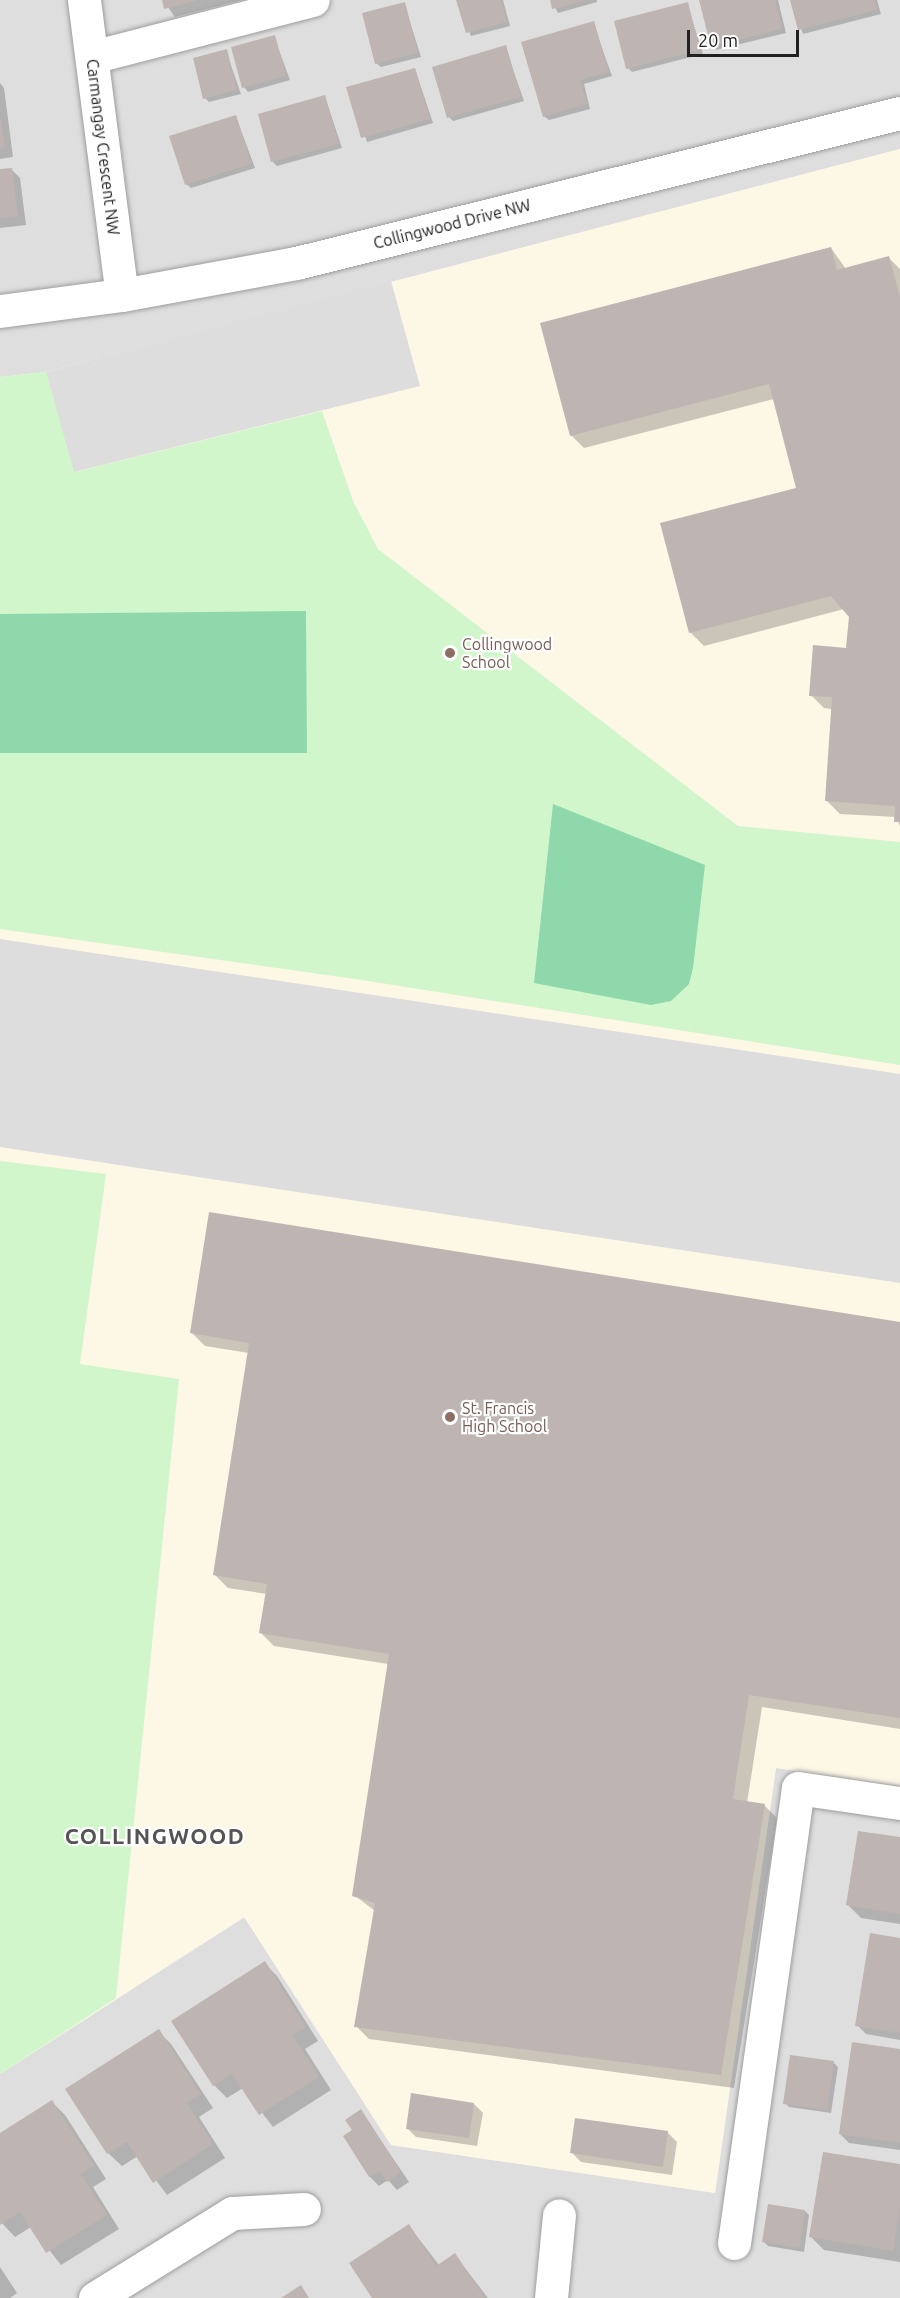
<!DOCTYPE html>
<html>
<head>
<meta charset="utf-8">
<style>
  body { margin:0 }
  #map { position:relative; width:900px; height:2298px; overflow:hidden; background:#f1ece9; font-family:Ubuntu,sans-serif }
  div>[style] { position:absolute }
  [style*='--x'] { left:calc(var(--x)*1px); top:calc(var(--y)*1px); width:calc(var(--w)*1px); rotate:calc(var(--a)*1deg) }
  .residential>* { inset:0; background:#dfdedf }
  .education>* { inset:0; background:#fdf7e6 }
  .park>* { inset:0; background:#d1f6cb }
  .pitch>* { inset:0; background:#8ed8ab }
  .parking>* { inset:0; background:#ddd }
  .shadow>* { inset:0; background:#0003 }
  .building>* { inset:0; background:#beb4b2 }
  .roads { filter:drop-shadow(0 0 2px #9e9e9e) drop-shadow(0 0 2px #9e9e9e) }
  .minor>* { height:33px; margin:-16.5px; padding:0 16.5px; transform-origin:16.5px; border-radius:16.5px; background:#fff }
  .dots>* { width:16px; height:16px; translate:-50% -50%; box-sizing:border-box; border:3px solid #fff; border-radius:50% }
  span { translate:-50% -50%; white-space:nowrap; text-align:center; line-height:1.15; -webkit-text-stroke:4.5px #fff; paint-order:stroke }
  .street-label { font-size:16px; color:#212121 }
  .education-label { font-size:16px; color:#785e54 }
  .left { translate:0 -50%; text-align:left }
  .district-label { font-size:22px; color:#545454; font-weight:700; letter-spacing:1.5px }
  .scale { position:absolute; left:687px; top:30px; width:112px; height:27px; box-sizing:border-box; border:3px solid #212121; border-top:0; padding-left:8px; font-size:18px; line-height:21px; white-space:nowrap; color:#212121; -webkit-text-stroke:4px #fff; paint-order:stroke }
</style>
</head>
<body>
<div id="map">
  <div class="residential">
    <div style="clip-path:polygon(0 0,900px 0,900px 149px,46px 372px,0 377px)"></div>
    <div style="clip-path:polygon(776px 1768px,900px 1786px,900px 2298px,0 2298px,0 2074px,245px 1917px,391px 2145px,715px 2193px)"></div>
  </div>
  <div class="education">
    <div style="clip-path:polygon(900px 149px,900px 1786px,776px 1768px,715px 2193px,391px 2145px,244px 1917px,0 2074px,0 377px,46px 372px)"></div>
  </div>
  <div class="park">
    <div style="clip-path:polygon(46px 372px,75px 472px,322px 411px,353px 501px,378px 549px,738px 826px,900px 842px,900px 1065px,362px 980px,0 929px,0 377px)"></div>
    <div style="clip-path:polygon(0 1161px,106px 1174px,80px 1364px,179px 1379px,116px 1998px,0 2074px)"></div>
  </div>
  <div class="pitch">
    <div style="clip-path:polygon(306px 611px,307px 753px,0 753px,0 614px)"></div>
    <div style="clip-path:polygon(553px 804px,705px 865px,693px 968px,689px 984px,671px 1001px,651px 1005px,534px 983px)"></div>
  </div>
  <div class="parking">
    <div style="clip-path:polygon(391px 281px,420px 386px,74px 472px,46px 372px)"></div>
    <div style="clip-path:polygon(0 939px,900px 1074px,900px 1283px,0 1147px)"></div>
  </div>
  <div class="shadow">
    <div style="clip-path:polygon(163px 0,242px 0,175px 17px)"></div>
    <div style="clip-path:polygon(458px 0,503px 0,510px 26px,471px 36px)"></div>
    <div style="clip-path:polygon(551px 0,597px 0,597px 2px,558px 13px)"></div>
    <div style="clip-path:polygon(701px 0,778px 0,786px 33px,716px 50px)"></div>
    <div style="clip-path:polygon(792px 0,877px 0,881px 14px,803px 34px)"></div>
    <div style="clip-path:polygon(404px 3px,421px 57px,381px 67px,376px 63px)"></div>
    <div style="clip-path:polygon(687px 4px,703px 54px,632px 72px,628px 68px)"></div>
    <div style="clip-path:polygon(593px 23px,612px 76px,584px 84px,590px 109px,549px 120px,544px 116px)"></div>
    <div style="clip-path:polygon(274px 37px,290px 80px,248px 92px,244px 87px)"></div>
    <div style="clip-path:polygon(505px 47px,524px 101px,453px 121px,449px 117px)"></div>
    <div style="clip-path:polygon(226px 51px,241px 94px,209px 102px,205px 98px)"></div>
    <div style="clip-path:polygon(415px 69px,433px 123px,367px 142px,348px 88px)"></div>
    <div style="clip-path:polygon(0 83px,4px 88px,13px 157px,0 159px)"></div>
    <div style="clip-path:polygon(325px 97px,342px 148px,277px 166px,272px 161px)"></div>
    <div style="clip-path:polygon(236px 117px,255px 168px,191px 188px,186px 184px)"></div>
    <div style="clip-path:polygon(11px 169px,20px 178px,26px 225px,0 228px,0 171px)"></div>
    <div style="clip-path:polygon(831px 248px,846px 269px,889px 258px,900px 269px,900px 826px,896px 817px,840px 814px,826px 800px,832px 709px,824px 708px,811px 695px,848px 649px,850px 616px,844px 609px,704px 646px,690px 632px,798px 489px,774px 399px,584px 448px,571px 435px)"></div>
    <div style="clip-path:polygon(900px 1323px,900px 1729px,762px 1707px,747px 1803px,764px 1805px,777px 1818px,734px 2088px,369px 2039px,356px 2026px,375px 1911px,354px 1895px,388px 1664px,274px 1646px,261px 1633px,267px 1594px,228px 1588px,215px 1575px,249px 1353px,205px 1346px,192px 1333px)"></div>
    <div style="clip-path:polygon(900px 1839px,900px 1924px,861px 1918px,848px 1905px)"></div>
    <div style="clip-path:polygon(900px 1940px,900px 2040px,866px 2034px,857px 2025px)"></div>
    <div style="clip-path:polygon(264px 1963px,277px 1976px,318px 2041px,305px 2049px,331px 2090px,273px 2127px,243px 2088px,227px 2098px,214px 2085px)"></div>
    <div style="clip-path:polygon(158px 2031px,171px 2044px,213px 2108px,199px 2117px,225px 2158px,167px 2195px,138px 2156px,122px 2166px,108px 2153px)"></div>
    <div style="clip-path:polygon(900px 2051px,900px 2150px,849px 2143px,840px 2134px)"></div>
    <div style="clip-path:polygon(834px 2063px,838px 2067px,831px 2113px,789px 2107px,785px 2103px)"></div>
    <div style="clip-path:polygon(52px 2102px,65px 2115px,106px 2179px,93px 2187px,119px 2229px,61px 2265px,31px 2227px,15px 2237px,0 2221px,0 2135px)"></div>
    <div style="clip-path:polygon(474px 2104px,483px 2113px,477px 2146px,416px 2137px,407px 2128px)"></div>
    <div style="clip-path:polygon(361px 2111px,409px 2182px,397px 2190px,388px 2180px,379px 2186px,370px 2177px,345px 2137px,354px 2131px)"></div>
    <div style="clip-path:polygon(668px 2133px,677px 2142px,672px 2175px,581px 2162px,572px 2153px)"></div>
    <div style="clip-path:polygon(900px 2165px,900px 2262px,824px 2250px,811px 2237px)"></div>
    <div style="clip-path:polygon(805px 2211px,809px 2215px,804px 2252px,768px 2246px,764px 2242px)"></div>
    <div style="clip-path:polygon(409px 2226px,439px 2265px,455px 2255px,488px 2298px,373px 2298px)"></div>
    <div style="clip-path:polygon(0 2267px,17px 2293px,10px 2298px,0 2298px)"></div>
  </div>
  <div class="building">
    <div style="clip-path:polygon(162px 0,196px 0,196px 1px,164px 9px)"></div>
    <div style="clip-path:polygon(456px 0,501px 0,507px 22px,466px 33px)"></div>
    <div style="clip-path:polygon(550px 0,584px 0,584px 1px,552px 9px)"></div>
    <div style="clip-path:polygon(699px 0,775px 0,782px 29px,711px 47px)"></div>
    <div style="clip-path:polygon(790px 0,875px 0,877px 10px,798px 30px)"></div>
    <div style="clip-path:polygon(405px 2px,418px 53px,375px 64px,362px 13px)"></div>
    <div style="clip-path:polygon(688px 2px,700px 50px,626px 69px,614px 21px)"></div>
    <div style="clip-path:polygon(594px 21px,609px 72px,580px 80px,587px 104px,543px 117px,521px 42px)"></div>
    <div style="clip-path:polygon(275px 35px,286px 76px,242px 88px,231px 47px)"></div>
    <div style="clip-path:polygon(506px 45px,521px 97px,447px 118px,432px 67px)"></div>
    <div style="clip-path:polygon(227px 49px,237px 90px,203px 99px,193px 58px)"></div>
    <div style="clip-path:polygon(415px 68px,430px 119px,361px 138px,346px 87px)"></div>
    <div style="clip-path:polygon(325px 95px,339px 144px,271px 162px,258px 114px)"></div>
    <div style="clip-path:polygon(236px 115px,251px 164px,185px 185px,169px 136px)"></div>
    <div style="clip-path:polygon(1px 119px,5px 148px,0 149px,0 120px)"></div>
    <div style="clip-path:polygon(12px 168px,18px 216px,0 218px,0 169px)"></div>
    <div style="clip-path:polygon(831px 247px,837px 270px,889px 256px,900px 297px,900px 822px,894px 822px,895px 806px,825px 801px,832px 697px,809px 696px,813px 645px,846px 648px,849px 617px,831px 596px,689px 633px,660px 523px,796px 488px,769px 384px,570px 436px,540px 323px)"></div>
    <div style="clip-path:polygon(209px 1212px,900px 1322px,900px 1718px,749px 1695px,733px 1799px,765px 1804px,721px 2075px,354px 2027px,375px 1903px,352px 1896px,389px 1654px,259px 1633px,267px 1584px,213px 1575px,249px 1343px,190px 1333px)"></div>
    <div style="clip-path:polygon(858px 1831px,900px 1837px,900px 1914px,846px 1905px)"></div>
    <div style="clip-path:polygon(870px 1933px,900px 1938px,900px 2033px,855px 2026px)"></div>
    <div style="clip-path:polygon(265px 1961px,306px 2027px,293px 2035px,319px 2077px,259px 2115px,232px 2074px,213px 2086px,171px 2021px)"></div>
    <div style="clip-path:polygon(159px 2029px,201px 2094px,187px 2103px,213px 2144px,153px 2183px,127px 2142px,107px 2154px,65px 2089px)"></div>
    <div style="clip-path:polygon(852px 2042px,900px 2049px,900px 2143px,839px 2134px)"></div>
    <div style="clip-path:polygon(790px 2055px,834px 2061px,827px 2110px,783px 2104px)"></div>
    <div style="clip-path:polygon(411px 2093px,474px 2103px,469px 2138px,406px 2129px)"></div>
    <div style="clip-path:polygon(52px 2100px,94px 2165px,81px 2174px,107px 2215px,46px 2253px,20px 2212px,0 2225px,0 2133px)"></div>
    <div style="clip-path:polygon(361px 2109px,401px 2172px,387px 2182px,380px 2171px,369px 2177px,343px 2136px,352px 2130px,345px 2120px)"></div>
    <div style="clip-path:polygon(575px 2118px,668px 2131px,663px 2167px,570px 2153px)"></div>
    <div style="clip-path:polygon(823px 2152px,900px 2164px,900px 2209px,893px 2251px,809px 2237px)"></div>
    <div style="clip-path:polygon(768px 2204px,805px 2210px,800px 2248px,762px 2242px)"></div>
    <div style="clip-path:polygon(409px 2224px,436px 2266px,455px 2253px,485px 2298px,372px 2298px,349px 2263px)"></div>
    <div style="clip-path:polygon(301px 2285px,309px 2298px,281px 2298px)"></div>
  </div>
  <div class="roads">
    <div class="minor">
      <div style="--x:84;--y:0;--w:297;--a:82.7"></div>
      <div style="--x:92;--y:57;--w:228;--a:-14.5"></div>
      <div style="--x:0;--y:311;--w:123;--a:-7.5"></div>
      <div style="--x:122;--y:295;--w:177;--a:-10.4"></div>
      <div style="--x:296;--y:263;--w:622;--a:-13.95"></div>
      <div style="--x:734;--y:2243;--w:459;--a:-82"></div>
      <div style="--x:798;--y:1788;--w:103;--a:8.4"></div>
      <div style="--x:95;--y:2298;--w:161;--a:-31.8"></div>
      <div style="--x:232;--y:2213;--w:72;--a:-3.2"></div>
      <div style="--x:551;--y:2298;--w:83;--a:-84.5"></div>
    </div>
  </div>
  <div class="dots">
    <div style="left:450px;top:653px;background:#8d6e63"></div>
    <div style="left:450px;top:1417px;background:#8d6e63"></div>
  </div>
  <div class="street-label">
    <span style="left:103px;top:147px;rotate:83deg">Carmangay Crescent NW</span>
    <span style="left:452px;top:224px;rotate:-14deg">Collingwood Drive NW</span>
  </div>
  <div class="education-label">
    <span class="left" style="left:462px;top:653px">Collingwood<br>School</span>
    <span class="left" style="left:462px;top:1417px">St. Francis<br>High School</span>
  </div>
  <div class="district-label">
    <span style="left:155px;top:1836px">COLLINGWOOD</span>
  </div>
  <div class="scale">20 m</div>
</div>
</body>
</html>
